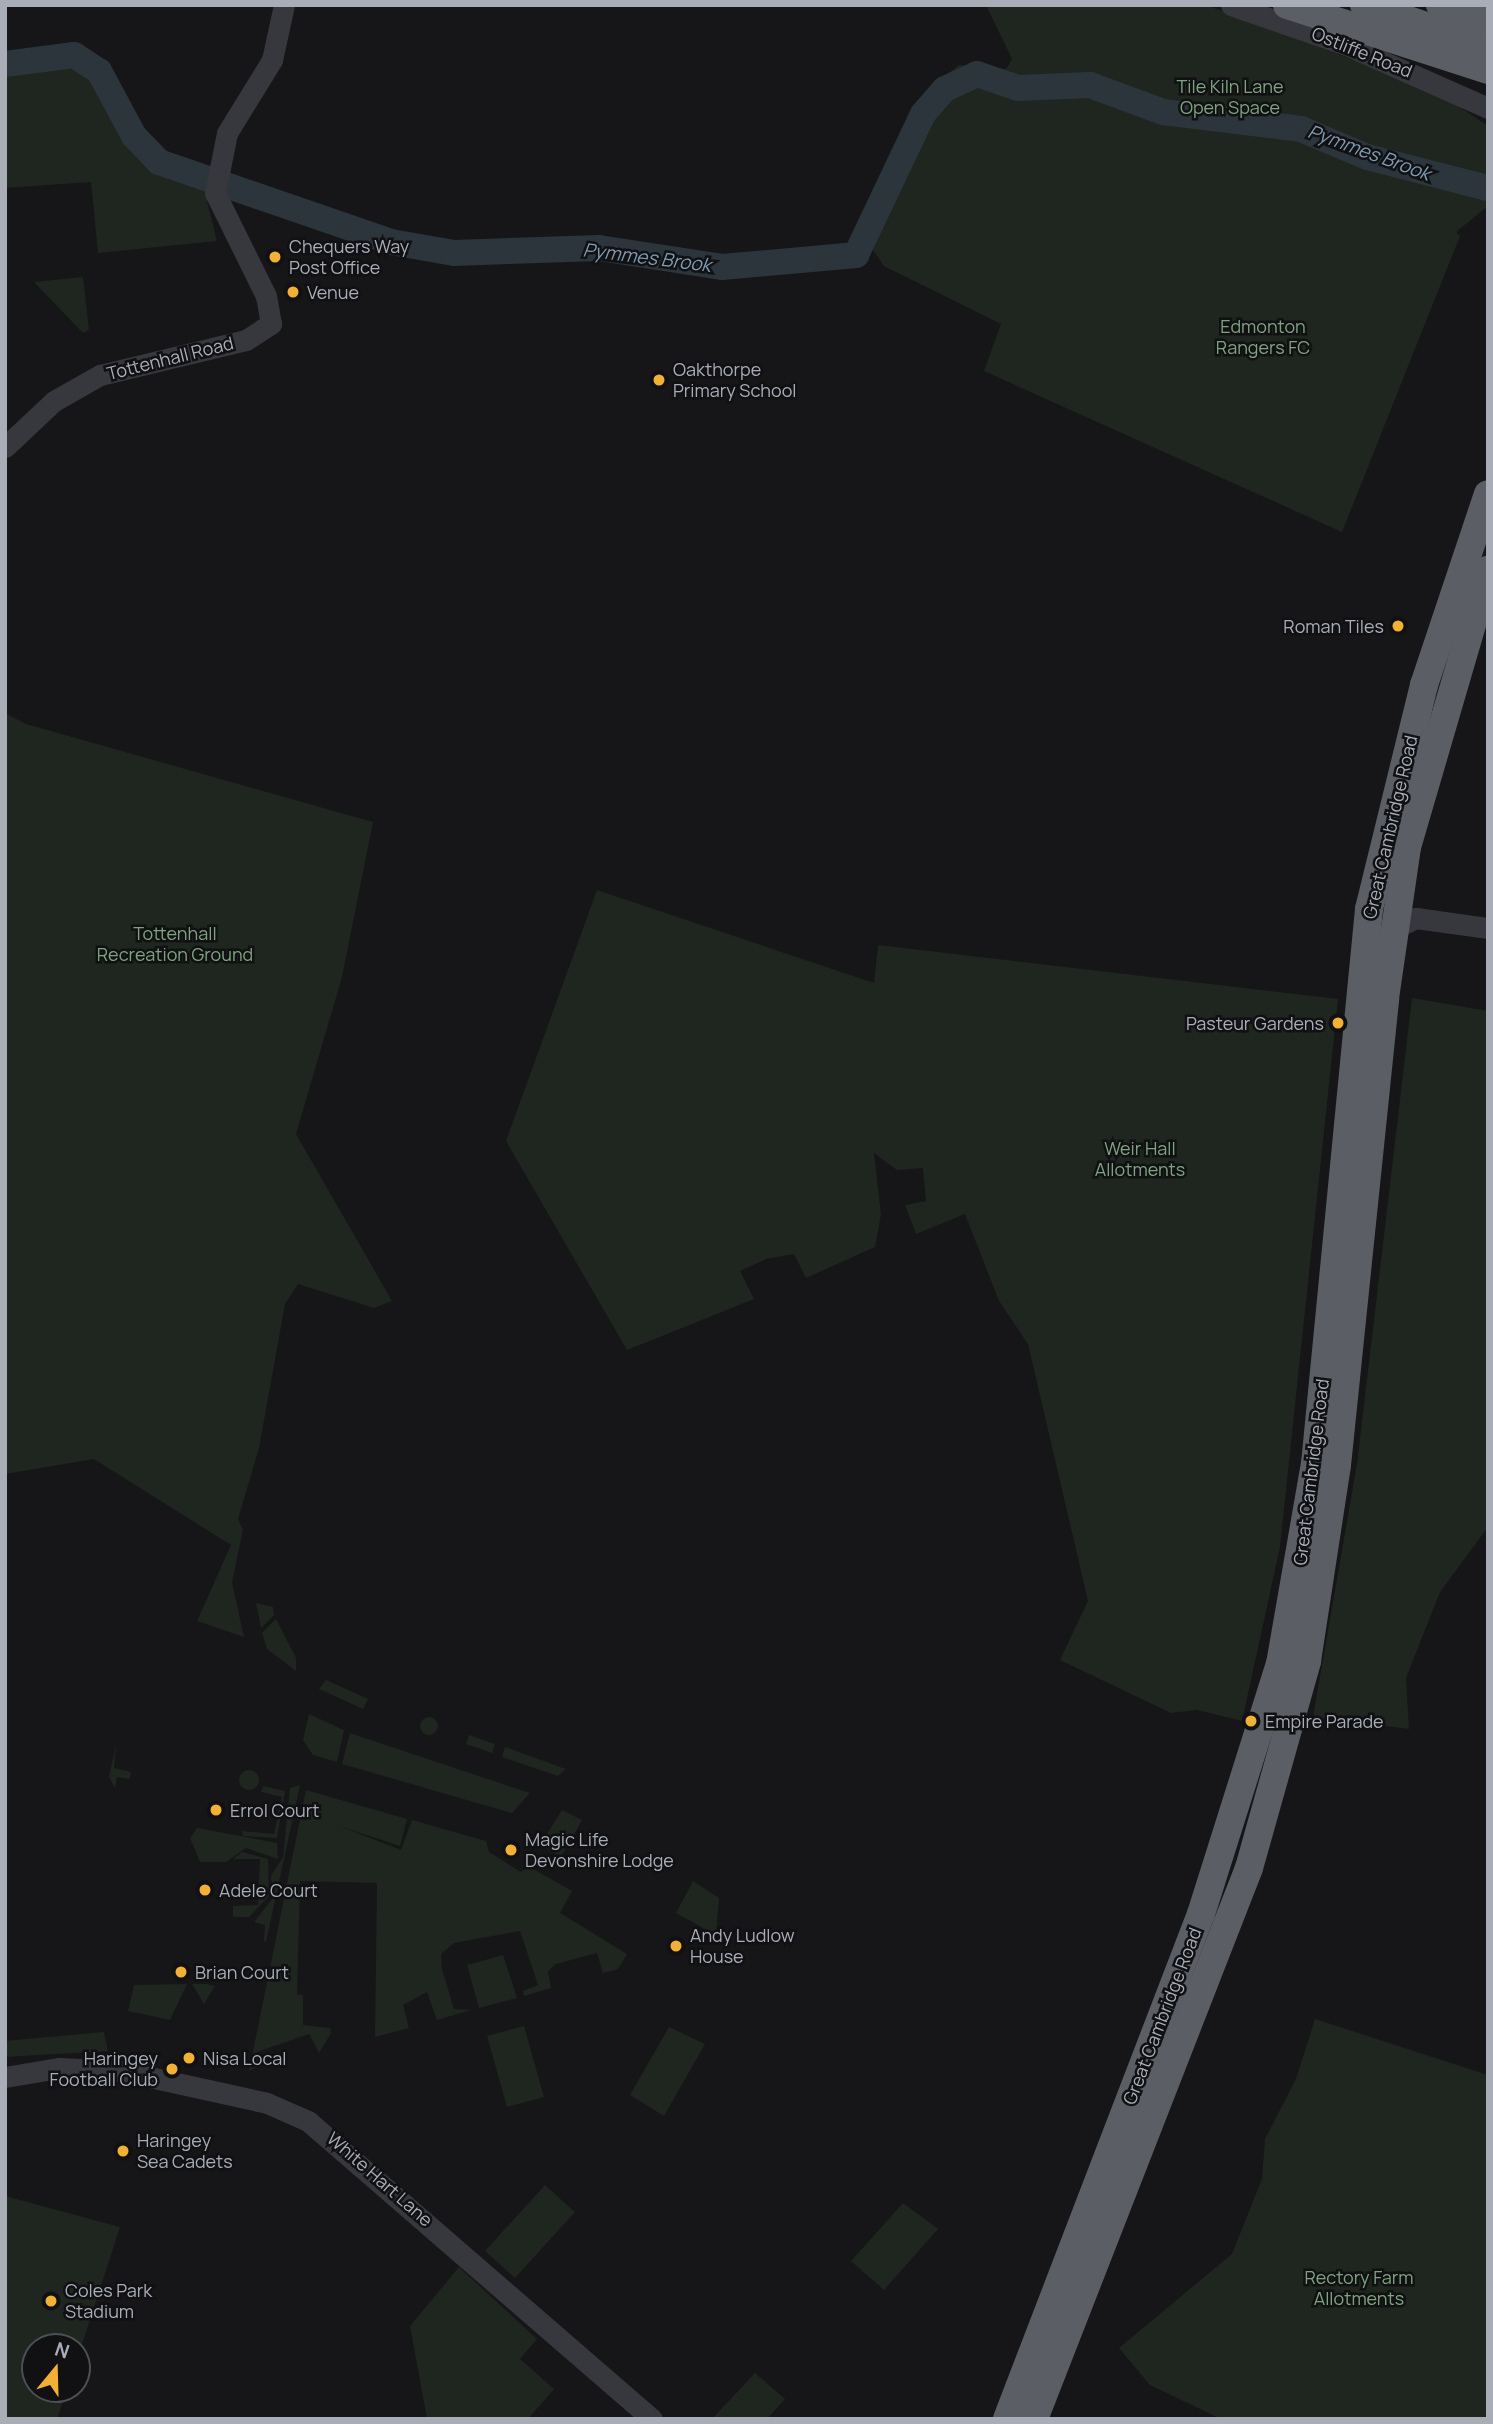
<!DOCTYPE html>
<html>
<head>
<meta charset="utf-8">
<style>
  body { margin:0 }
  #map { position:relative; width:1493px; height:2424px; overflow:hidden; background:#161618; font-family:Manrope,sans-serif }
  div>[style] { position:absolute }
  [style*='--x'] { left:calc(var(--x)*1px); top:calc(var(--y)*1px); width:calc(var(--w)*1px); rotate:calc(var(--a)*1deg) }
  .green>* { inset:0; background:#1e261f }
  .round { border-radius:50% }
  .river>* { height:26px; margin:-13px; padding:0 13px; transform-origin:13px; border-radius:13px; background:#2c353c }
  .tertiary>* { height:21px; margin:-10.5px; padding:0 10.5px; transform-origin:10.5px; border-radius:10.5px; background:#37383d }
  .trunk>* { height:28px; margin:-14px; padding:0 14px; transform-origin:14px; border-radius:14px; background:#5b5e65 }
  .dots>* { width:19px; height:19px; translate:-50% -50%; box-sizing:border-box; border:4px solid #111113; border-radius:50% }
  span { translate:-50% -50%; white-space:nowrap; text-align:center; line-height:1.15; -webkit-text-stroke:5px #111113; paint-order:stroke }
  .street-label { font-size:18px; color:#a8adb8 }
  .park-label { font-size:18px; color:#7fa381 }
  .poi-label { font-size:18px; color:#a8adb8 }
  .left { translate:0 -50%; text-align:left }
  .right { translate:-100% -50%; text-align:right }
  .water-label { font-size:19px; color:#7f9bb3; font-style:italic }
  .frame { position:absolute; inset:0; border:7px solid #a8adb8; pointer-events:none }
  .north { position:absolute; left:21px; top:2333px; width:70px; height:70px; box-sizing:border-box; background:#111113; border:2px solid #4d4f55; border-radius:50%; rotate:19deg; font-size:19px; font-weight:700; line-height:28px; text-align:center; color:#a8adb8 }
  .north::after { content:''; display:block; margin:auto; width:24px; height:32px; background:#f2b134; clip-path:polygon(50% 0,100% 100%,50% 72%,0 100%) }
</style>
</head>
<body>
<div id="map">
  <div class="green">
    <div style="clip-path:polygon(986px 5px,1206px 5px,1434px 90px,1488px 126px,1488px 206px,1456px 232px,1460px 236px,1342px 532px,984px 371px,1001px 324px,884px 266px,862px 234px,888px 159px,928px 90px,959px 65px,1006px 69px,1012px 59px)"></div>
    <div style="clip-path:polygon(50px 58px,93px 74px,109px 112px,136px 146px,204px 189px,217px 241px,98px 253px,91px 182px,5px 188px,5px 68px)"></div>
    <div style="clip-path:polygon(83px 277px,89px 330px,83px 333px,34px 282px)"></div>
    <div style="clip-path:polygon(5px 713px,26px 724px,373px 822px,342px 977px,296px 1134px,392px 1301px,374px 1308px,298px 1284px,285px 1304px,259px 1448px,238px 1519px,243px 1530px,232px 1582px,244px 1637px,197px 1621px,231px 1545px,94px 1459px,5px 1474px)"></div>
    <div style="clip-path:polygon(597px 890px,874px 983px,878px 945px,1338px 999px,1280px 1547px,1242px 1721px,1197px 1710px,1171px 1713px,1060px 1660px,1088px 1601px,1028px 1344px,999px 1301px,965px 1214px,916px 1234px,905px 1205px,926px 1201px,923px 1168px,897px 1170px,874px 1153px,881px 1214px,875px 1247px,806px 1278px,794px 1254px,766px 1259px,740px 1271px,754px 1299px,627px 1350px,506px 1141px)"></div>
    <div style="clip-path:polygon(1412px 998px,1488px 1011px,1488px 1527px,1440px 1592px,1406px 1678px,1409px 1729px,1313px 1717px,1357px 1464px)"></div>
    <div style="clip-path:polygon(256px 1603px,273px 1607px,274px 1615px,261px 1628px)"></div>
    <div style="clip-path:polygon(276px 1619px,296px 1658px,296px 1671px,267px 1649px,262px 1633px)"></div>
    <div style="clip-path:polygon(326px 1680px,368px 1699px,363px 1709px,319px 1689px)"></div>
    <div style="clip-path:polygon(309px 1714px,344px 1730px,337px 1762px,313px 1755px,303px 1740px)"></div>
    <div class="round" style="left:420px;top:1717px;width:18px;height:18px"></div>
    <div style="clip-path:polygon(350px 1733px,530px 1793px,512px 1813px,342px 1764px)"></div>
    <div style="clip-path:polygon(469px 1735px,495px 1744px,492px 1753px,466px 1744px)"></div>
    <div style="clip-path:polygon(116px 1744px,114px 1768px,131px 1772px,130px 1779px,117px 1777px,115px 1788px,109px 1777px)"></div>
    <div style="clip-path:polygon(505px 1747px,566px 1769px,558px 1776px,502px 1757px)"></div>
    <div class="round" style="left:239px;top:1770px;width:20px;height:20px"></div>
    <div style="clip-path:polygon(300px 1785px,266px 1942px,264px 1941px,265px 1925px,254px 1922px,273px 1898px,271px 1876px,283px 1857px,290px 1788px)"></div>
    <div style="clip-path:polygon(263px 1786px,285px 1791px,277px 1838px,243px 1836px,242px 1831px,274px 1834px,282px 1797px,261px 1792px)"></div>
    <div style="clip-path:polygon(306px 1790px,407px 1819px,400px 1846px,339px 1826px,401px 1850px,412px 1820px,486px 1841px,489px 1852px,521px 1872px,528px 1866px,572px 1891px,560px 1913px,627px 1954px,618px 1969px,603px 1973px,597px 1953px,556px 1964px,548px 1971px,551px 1988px,524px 1996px,523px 1991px,538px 1985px,520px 1931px,454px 1943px,441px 1954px,442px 1969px,454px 2009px,471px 2010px,437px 2020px,427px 1992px,403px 2005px,409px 2028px,375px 2037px,377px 1883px,300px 1881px,297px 1994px,303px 1995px,303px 2025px,330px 2028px,331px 2033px,319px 2053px,309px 2034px,257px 2052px,260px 2065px,249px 2071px)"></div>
    <div style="clip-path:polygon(562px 1810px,582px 1820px,561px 1857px,540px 1845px)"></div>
    <div style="clip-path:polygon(197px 1828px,277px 1843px,278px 1859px,246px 1848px,226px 1862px,200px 1862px,190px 1838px)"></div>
    <div style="clip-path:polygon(242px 1852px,268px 1859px,269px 1896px,249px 1917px,233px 1917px,233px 1906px,258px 1905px,260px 1859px,233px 1859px)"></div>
    <div style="clip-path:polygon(693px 1881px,719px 1898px,716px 1935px,676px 1913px)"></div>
    <div style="clip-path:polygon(503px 1955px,517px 1998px,479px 2008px,467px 1965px)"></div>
    <div style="clip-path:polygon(187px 1984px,170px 2020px,128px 2011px,134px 1985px)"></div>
    <div style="clip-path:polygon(206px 1984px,215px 1986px,204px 2004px,192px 1984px)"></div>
    <div style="clip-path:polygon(1315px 2019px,1488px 2075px,1486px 2419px,1221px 2419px,1150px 2385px,1119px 2348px,1232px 2254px,1262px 2179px,1265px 2139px,1296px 2079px)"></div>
    <div style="clip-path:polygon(524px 2026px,544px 2097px,507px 2107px,487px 2036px)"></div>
    <div style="clip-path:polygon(669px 2027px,705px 2044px,664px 2116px,630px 2095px)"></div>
    <div style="clip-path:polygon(104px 2032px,108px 2051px,5px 2057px,5px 2041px)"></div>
    <div style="clip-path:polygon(545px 2185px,575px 2212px,515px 2278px,485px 2251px)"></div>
    <div style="clip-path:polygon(5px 2196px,120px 2227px,77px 2360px,77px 2347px,35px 2347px,35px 2389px,67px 2389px,57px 2419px,5px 2419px)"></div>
    <div style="clip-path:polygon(903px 2203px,938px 2229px,884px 2290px,851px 2261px)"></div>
    <div style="clip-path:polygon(459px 2267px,537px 2339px,520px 2359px,554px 2389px,528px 2419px,427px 2419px,410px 2326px)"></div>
    <div style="clip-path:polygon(755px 2373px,785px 2399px,767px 2419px,712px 2419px)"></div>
  </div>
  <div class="river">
    <div style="--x:5;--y:64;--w:70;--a:-7.4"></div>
    <div style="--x:74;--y:55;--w:30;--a:33"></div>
    <div style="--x:99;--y:71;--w:74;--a:61.7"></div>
    <div style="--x:134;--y:136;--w:36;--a:46"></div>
    <div style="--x:159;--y:162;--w:245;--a:19"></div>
    <div style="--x:391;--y:242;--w:64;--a:9.9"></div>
    <div style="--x:454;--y:253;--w:145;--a:-2"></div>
    <div style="--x:599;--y:248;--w:124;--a:8.8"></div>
    <div style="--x:722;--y:267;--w:135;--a:-5.1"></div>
    <div style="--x:856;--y:255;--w:156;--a:-64.6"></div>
    <div style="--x:923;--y:114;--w:33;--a:-49"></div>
    <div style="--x:945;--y:89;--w:35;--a:-25"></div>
    <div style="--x:977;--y:74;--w:43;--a:18.9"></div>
    <div style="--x:1018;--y:88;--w:72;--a:-2.4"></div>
    <div style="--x:1090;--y:85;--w:78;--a:20.3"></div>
    <div style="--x:1163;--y:112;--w:139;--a:7"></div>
    <div style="--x:1301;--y:129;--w:72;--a:23"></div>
    <div style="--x:1367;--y:157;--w:125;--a:14.4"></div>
  </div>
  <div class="tertiary">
    <div style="--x:1231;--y:5;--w:122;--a:19.2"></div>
    <div style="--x:1346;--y:45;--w:155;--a:23.9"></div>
    <div style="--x:5;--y:447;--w:67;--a:-43.2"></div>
    <div style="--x:54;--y:401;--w:53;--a:-29.5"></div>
    <div style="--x:100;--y:375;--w:150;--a:-13.5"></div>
    <div style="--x:246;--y:340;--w:30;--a:-33"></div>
    <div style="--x:271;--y:324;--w:28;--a:-100"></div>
    <div style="--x:266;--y:296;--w:115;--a:-116.3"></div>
    <div style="--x:215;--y:193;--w:61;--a:-78.7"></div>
    <div style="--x:227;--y:133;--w:86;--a:-58.3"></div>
    <div style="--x:272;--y:60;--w:56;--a:-77.7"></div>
    <div style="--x:1388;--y:932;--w:31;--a:-27"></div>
    <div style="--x:1416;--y:918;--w:73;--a:7.9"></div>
    <div style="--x:5;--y:2077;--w:55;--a:-9.5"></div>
    <div style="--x:59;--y:2068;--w:63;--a:2.7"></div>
    <div style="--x:122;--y:2071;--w:148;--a:12.4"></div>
    <div style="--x:267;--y:2103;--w:45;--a:23.7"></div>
    <div style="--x:308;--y:2121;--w:455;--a:40.9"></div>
  </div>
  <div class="trunk">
    <div style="--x:1287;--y:5;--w:211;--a:17.9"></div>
    <div style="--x:1364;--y:5;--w:131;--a:18.7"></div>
    <div style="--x:1440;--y:5;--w:51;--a:20.6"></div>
    <div style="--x:1007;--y:2419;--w:541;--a:-68.99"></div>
    <div style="--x:1201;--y:1914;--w:262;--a:-72.5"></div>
    <div style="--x:1280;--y:1664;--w:203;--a:-80.1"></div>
    <div style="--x:1315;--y:1464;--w:558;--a:-84.44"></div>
    <div style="--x:1369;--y:909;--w:231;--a:-76.2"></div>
    <div style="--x:1424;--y:685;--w:201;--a:-71.5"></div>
    <div style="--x:1034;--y:2419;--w:591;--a:-68.68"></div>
    <div style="--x:1249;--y:1868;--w:215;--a:-74.3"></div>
    <div style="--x:1307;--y:1661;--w:198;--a:-81.3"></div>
    <div style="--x:1337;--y:1465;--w:469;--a:-84.1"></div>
    <div style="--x:1385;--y:998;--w:153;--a:-81.7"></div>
    <div style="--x:1407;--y:847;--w:289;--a:-73.7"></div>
  </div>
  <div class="dots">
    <div style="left:275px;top:257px;background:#f2b134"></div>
    <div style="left:293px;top:292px;background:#f2b134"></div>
    <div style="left:659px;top:380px;background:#f2b134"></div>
    <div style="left:1398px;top:626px;background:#f2b134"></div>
    <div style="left:1338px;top:1023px;background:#f2b134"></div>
    <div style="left:1251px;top:1721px;background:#f2b134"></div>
    <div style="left:216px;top:1810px;background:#f2b134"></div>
    <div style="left:511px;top:1850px;background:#f2b134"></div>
    <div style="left:205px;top:1890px;background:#f2b134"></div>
    <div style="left:676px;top:1946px;background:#f2b134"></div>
    <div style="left:181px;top:1972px;background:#f2b134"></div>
    <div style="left:189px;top:2058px;background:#f2b134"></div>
    <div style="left:172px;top:2069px;background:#f2b134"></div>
    <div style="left:123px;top:2151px;background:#f2b134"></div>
    <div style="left:51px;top:2301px;background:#f2b134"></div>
  </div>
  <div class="street-label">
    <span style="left:1362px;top:52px;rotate:22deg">Ostliffe Road</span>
    <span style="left:170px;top:358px;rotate:-14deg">Tottenhall Road</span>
    <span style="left:1390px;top:827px;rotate:-77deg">Great Cambridge Road</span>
    <span style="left:1311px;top:1472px;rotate:-83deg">Great Cambridge Road</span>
    <span style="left:1162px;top:2016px;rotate:-69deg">Great Cambridge Road</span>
    <span style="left:380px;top:2179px;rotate:41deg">White Hart Lane</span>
  </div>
  <div class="park-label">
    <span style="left:1230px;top:97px">Tile Kiln Lane<br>Open Space</span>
    <span style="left:1263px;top:337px">Edmonton<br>Rangers FC</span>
    <span style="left:175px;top:944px">Tottenhall<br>Recreation Ground</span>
    <span style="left:1140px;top:1159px">Weir Hall<br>Allotments</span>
    <span style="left:1359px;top:2288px">Rectory Farm<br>Allotments</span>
  </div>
  <div class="poi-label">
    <span class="left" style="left:289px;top:257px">Chequers Way<br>Post Office</span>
    <span class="left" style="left:307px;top:292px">Venue</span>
    <span class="left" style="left:673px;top:380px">Oakthorpe<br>Primary School</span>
    <span class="right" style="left:1384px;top:626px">Roman Tiles</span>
    <span class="right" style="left:1324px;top:1023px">Pasteur Gardens</span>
    <span class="left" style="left:1265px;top:1721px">Empire Parade</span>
    <span class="left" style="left:230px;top:1810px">Errol Court</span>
    <span class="left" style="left:525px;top:1850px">Magic Life<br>Devonshire Lodge</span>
    <span class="left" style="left:219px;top:1890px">Adele Court</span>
    <span class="left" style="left:690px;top:1946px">Andy Ludlow<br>House</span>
    <span class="left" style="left:195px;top:1972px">Brian Court</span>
    <span class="left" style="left:203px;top:2058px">Nisa Local</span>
    <span class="right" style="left:158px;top:2069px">Haringey<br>Football Club</span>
    <span class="left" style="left:137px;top:2151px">Haringey<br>Sea Cadets</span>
    <span class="left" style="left:65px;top:2301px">Coles Park<br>Stadium</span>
  </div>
  <div class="water-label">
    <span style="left:1369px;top:153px;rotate:20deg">Pymmes Brook</span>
    <span style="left:647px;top:258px;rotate:7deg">Pymmes Brook</span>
  </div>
  <div class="frame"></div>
  <div class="north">N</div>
</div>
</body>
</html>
